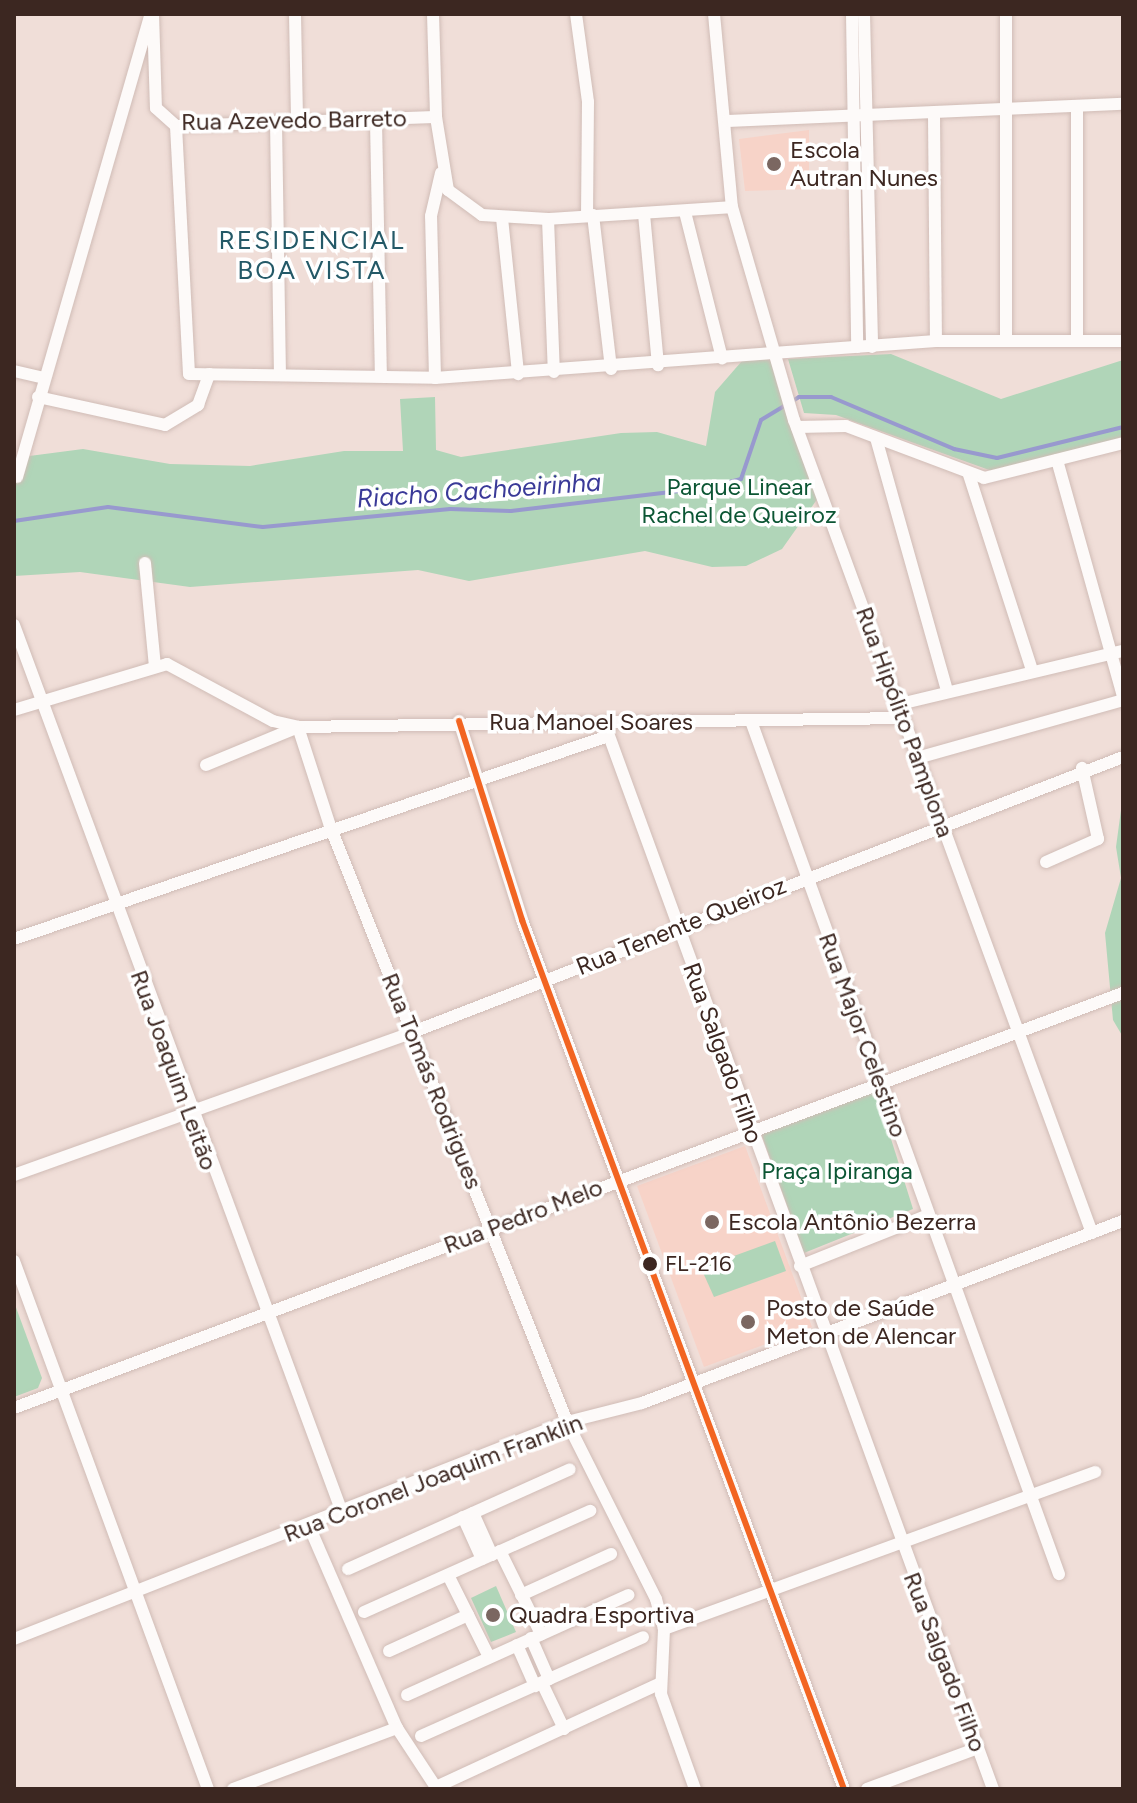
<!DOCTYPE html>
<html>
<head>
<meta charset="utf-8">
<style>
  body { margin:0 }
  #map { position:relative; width:1137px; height:1803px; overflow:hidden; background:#f0ded8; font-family:Figtree,sans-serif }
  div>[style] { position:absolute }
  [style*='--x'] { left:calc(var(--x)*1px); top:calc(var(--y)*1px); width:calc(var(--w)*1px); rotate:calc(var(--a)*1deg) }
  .built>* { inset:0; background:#f7d3c8 }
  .green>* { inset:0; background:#b0d5b8 }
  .stream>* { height:4px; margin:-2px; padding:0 2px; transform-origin:2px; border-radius:2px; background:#9899ce }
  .roads { filter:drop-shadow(0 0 2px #d0bcb6) drop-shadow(0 0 2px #d0bcb6) }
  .minor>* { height:12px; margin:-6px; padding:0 6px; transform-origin:6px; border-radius:6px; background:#fdfaf9 }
  .bus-1>* { height:6px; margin:-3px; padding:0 3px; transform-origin:3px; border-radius:3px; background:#f26522 }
  .dots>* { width:22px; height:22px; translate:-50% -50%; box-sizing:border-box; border:4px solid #fff; border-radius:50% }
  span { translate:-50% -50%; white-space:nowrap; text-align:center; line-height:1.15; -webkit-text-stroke:7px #fff; paint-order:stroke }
  .bus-label { font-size:22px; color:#3c2721 }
  .left { translate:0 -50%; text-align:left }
  .street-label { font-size:24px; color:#3c2721 }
  .poi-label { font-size:24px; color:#3c2721 }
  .park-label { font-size:24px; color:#0c5634 }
  .neighbourhood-label { font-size:26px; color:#245967; letter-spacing:2px }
  .water-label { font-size:26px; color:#3a3a98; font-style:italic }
  .frame { position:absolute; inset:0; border:16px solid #3c2721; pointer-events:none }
</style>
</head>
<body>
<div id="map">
  <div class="built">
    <div style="clip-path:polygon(809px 130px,809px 189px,745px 191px,739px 139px)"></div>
    <div style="clip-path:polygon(745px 1146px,812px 1327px,704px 1367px,637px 1186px)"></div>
  </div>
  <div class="green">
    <div style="clip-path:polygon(768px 350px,818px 498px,782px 549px,746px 566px,712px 567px,645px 551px,469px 581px,418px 570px,190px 587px,80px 572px,14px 576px,14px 458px,83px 449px,170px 464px,250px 466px,344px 451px,403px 451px,400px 399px,435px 397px,436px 450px,461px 457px,621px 433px,657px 432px,706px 446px,715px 392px,748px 354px)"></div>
    <div style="clip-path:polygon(891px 354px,1001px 399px,1123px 360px,1123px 439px,992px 471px,836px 415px,804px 413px,788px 359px)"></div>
    <div style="clip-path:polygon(1123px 795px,1123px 1037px,1113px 1020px,1105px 933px,1121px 878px,1116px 847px)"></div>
    <div style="clip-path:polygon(869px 1092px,877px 1094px,913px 1209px,804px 1253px,761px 1133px)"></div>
    <div style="clip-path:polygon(775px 1241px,786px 1271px,714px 1297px,701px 1268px)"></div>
    <div style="clip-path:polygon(14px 1302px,42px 1378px,38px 1388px,14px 1397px)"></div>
    <div style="clip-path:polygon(496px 1586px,516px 1632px,491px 1642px,471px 1598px)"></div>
  </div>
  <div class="stream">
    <div style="--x:14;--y:521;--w:95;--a:-8.5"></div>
    <div style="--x:108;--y:507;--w:156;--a:7.4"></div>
    <div style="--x:263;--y:527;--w:188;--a:-5.5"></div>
    <div style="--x:450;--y:509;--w:61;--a:1.9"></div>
    <div style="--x:511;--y:511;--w:201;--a:-6.8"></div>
    <div style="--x:711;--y:487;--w:31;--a:-15"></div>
    <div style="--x:741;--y:479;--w:62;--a:-71.3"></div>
    <div style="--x:761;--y:420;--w:44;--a:-31.2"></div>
    <div style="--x:799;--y:397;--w:32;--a:0"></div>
    <div style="--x:831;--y:397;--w:134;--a:22.9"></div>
    <div style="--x:954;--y:449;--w:44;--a:11.8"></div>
    <div style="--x:997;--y:458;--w:130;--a:-13.8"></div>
  </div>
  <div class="roads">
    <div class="minor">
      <div style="--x:153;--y:14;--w:94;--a:88.2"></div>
      <div style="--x:156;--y:108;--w:27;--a:42"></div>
      <div style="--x:176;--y:126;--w:260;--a:-2"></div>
      <div style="--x:436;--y:117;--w:74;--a:80.7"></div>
      <div style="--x:448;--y:190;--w:42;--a:36.3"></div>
      <div style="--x:482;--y:215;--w:66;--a:3.5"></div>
      <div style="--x:548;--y:219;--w:184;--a:-3.7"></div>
      <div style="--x:295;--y:14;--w:108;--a:88.9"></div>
      <div style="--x:433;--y:14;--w:103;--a:88.3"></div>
      <div style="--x:576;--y:14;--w:89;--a:82.2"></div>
      <div style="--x:588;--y:102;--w:114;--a:90.5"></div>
      <div style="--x:714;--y:14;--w:194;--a:84.7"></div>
      <div style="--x:732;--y:207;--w:222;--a:73.8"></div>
      <div style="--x:794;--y:420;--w:866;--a:69.87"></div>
      <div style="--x:852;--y:14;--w:333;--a:89.1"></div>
      <div style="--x:864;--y:14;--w:333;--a:88.6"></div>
      <div style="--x:1006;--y:14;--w:327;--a:90"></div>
      <div style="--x:1077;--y:108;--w:233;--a:90"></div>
      <div style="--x:934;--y:116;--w:225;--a:89.5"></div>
      <div style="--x:376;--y:121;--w:255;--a:88.9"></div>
      <div style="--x:728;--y:121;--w:395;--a:-2.5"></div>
      <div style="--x:276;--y:122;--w:249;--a:89.1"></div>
      <div style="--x:176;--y:126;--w:248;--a:87"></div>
      <div style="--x:189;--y:374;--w:246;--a:0.9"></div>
      <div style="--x:435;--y:378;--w:502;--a:-4.22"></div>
      <div style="--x:936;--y:341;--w:187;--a:0"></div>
      <div style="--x:685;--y:212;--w:151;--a:75.8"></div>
      <div style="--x:644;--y:214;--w:152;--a:84.7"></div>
      <div style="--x:593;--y:215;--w:155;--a:83.3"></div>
      <div style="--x:502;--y:218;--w:157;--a:84.1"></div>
      <div style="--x:548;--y:219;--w:153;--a:87.8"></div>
      <div style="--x:14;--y:371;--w:31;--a:13"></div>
      <div style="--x:435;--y:378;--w:162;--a:-91.4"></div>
      <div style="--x:431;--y:216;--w:44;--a:-76.9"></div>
      <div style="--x:38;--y:397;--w:130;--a:12.4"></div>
      <div style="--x:165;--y:425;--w:39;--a:-31"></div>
      <div style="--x:198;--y:405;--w:33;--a:-70"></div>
      <div style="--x:797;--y:427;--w:49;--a:-1.2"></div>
      <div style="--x:846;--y:426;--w:147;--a:20.6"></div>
      <div style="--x:984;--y:478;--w:143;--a:-14.1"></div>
      <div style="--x:876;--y:438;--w:263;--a:74.3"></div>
      <div style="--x:1057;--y:460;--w:245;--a:74.4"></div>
      <div style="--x:969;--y:475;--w:205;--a:72.1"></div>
      <div style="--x:17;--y:477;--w:482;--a:-73.9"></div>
      <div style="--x:145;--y:563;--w:103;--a:84.5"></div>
      <div style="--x:14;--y:625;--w:946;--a:69.71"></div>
      <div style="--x:900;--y:704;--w:229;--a:-13.4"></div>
      <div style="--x:14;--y:710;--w:160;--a:-16.7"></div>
      <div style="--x:167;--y:664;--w:120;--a:28.3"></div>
      <div style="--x:273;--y:721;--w:26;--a:13"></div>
      <div style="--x:298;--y:727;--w:606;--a:-0.85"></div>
      <div style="--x:459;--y:721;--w:209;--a:72.4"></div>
      <div style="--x:522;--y:920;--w:927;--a:69.67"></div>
      <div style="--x:751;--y:721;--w:907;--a:70.15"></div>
      <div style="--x:604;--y:722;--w:1136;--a:69.97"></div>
      <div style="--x:917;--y:758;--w:214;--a:-15.7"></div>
      <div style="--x:206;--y:765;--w:100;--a:-22.4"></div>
      <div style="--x:298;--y:727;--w:104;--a:72.1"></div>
      <div style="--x:330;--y:826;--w:641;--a:68.31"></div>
      <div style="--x:567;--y:1422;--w:198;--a:63.3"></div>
      <div style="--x:656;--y:1599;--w:31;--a:75"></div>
      <div style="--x:664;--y:1629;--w:65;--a:92.6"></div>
      <div style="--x:661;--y:1694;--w:101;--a:70.3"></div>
      <div style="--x:1046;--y:862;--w:57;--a:-23.9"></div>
      <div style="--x:1098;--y:839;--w:73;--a:-102.7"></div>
      <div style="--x:14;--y:939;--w:628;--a:-18.87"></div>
      <div style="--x:14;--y:1175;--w:424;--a:-19.7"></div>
      <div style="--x:413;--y:1032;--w:761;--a:-21.17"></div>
      <div style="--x:14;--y:1261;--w:563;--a:69.83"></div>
      <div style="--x:800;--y:1266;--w:138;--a:-21.7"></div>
      <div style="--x:14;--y:1408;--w:1184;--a:-20.52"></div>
      <div style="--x:473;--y:1513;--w:46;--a:65.7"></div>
      <div style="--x:463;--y:1517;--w:46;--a:65.7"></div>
      <div style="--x:309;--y:1526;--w:220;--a:66.5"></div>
      <div style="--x:397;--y:1728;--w:73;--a:56.7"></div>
      <div style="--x:500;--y:1551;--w:93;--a:63.7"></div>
      <div style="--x:348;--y:1569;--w:243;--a:-24.2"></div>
      <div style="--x:448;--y:1575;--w:92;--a:63.4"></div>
      <div style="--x:521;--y:1595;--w:99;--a:-24.5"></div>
      <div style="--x:364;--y:1612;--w:248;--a:-24.1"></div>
      <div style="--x:664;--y:1629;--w:459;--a:-20"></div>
      <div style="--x:531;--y:1638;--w:45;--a:66.3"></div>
      <div style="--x:14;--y:1639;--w:594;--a:-21.43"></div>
      <div style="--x:567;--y:1422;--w:77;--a:-14.2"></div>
      <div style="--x:642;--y:1403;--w:514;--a:-20.73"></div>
      <div style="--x:517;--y:1645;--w:45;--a:66.3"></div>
      <div style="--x:389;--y:1651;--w:87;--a:-24.5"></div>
      <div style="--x:542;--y:1683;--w:51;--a:64.4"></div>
      <div style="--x:407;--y:1695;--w:243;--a:-24.3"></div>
      <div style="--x:421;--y:1736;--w:243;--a:-24"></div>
      <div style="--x:436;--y:1787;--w:246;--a:-24.8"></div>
      <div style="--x:233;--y:1789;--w:175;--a:-20.4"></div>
      <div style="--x:867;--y:1789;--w:118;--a:-20.3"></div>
    </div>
  </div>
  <div class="bus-1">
    <div style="--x:459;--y:721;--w:209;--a:72.4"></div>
    <div style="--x:522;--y:920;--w:927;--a:69.67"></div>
  </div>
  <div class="dots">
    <div style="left:774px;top:164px;background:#7b6761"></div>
    <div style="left:712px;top:1222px;background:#7b6761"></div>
    <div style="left:650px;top:1264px;background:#3c2721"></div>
    <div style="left:748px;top:1322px;background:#7b6761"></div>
    <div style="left:493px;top:1615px;background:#7b6761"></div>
  </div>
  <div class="bus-label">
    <span class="left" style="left:665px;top:1264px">FL-216</span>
  </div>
  <div class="street-label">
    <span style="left:294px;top:120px;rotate:-1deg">Rua Azevedo Barreto</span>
    <span style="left:591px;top:722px">Rua Manoel Soares</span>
    <span style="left:905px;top:722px;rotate:70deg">Rua Hipólito Pamplona</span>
    <span style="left:681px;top:926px;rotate:-22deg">Rua Tenente Queiroz</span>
    <span style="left:863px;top:1035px;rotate:70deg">Rua Major Celestino</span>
    <span style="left:723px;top:1053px;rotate:70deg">Rua Salgado Filho</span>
    <span style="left:174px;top:1070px;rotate:70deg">Rua Joaquim Leitão</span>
    <span style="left:432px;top:1081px;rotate:68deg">Rua Tomás Rodrigues</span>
    <span style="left:523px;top:1216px;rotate:-21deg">Rua Pedro Melo</span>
    <span style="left:433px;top:1478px;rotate:-21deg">Rua Coronel Joaquim Franklin</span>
    <span style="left:945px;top:1662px;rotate:69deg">Rua Salgado Filho</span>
  </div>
  <div class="poi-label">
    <span class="left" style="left:790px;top:164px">Escola<br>Autran Nunes</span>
    <span class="left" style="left:728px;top:1222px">Escola Antônio Bezerra</span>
    <span class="left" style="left:766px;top:1322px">Posto de Saúde<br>Meton de Alencar</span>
    <span class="left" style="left:509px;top:1615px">Quadra Esportiva</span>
  </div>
  <div class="park-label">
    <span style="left:739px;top:501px">Parque Linear<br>Rachel de Queiroz</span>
    <span style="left:837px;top:1171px">Praça Ipiranga</span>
  </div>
  <div class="neighbourhood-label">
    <span style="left:312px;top:256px">RESIDENCIAL<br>BOA VISTA</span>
  </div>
  <div class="water-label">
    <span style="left:479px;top:491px;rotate:-4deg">Riacho Cachoeirinha</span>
  </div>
  <div class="frame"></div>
</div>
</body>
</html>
